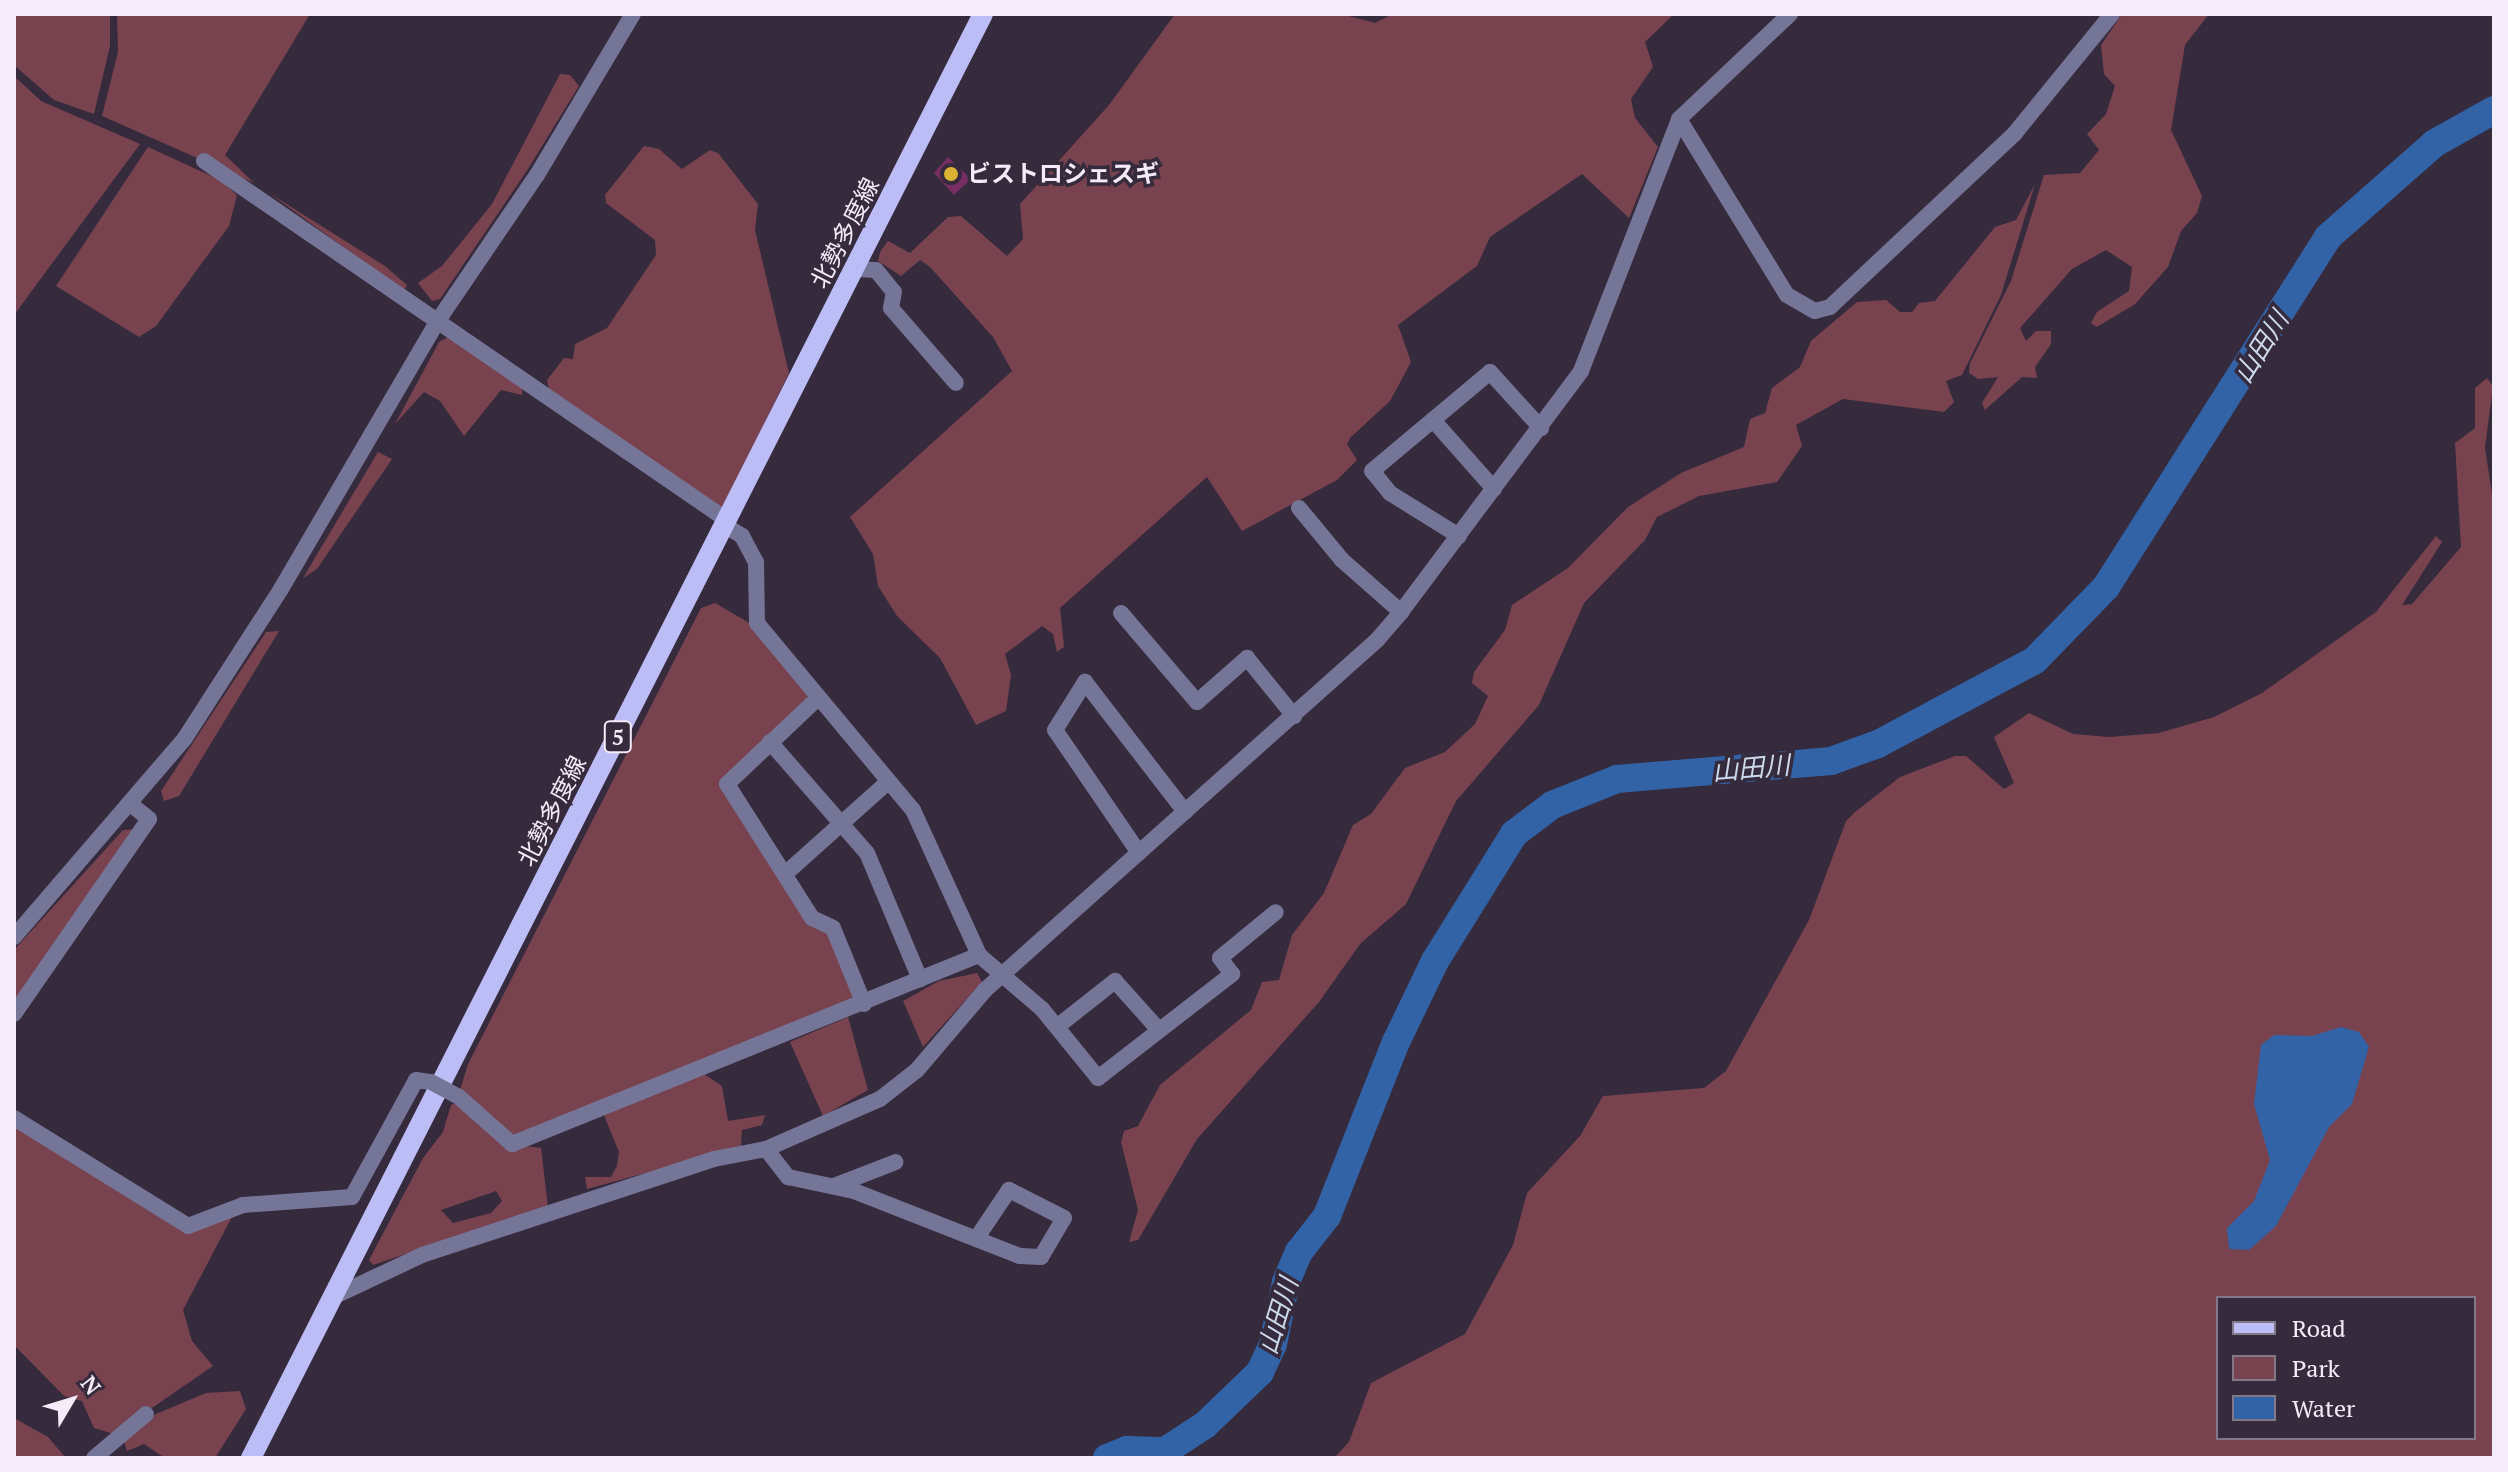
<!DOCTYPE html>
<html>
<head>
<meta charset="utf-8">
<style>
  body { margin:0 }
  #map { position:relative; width:2508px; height:1472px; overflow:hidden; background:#362a3d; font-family:"PT Serif","Noto Sans JP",serif }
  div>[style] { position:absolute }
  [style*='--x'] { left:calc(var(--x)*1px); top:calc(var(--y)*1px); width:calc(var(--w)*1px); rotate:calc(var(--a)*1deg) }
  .green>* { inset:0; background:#78434e }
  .water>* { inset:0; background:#3363a7 }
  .river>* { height:28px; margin:-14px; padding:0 14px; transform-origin:14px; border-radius:14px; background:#3363a7 }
  .building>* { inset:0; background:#772e63 }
  .minor>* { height:16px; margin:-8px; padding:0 8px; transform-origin:8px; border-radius:8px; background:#757598 }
  .major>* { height:20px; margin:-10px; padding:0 10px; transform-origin:10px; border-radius:10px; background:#bcbcf6 }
  .minor-bridge>* { height:16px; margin:-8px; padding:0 8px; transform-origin:8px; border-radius:8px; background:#757598 }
  .dots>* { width:22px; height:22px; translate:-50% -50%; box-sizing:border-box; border:4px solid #362a3d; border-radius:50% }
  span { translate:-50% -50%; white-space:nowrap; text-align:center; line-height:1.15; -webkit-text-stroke:7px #362a3d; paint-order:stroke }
  .shield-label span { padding:2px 6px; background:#362a3d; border:2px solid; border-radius:6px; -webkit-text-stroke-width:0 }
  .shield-label { font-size:22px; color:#f4ecf9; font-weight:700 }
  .poi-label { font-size:24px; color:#f4ecf9; font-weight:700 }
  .left { translate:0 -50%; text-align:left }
  .street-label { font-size:24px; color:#f4ecf9 }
  .water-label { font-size:26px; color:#cddaed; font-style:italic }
  .frame { position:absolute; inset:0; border:16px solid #f4ecf9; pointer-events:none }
  .legend { position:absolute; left:2216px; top:1296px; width:260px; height:144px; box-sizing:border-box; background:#362a3d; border:2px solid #827888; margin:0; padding:10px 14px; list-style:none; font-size:24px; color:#f4ecf9 }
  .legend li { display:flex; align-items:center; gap:16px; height:40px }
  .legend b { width:40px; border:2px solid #827888 }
  .north { position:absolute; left:32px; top:1360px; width:80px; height:80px; -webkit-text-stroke:6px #362a3d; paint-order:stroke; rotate:52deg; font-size:22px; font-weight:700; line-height:32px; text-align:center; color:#f4ecf9 }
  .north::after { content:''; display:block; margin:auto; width:28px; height:36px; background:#f4ecf9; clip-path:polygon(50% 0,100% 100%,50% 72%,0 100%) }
</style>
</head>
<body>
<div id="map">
  <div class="green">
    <div style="clip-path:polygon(14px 14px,110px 14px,110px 46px,94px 114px,54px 100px,14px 65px)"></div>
    <div style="clip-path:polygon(117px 14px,310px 14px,225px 155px,254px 183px,102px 116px,118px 52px)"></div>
    <div style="clip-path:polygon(1175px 14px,1341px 14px,1375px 23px,1393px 14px,1674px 14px,1645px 42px,1653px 67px,1631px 99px,1635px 118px,1658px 147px,1629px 218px,1582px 174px,1490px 237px,1477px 266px,1398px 325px,1411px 362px,1390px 401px,1350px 438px,1347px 444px,1357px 460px,1337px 480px,1242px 531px,1207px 477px,1060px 608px,1064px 647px,1057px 652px,1053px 634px,1042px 626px,1005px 654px,1011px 675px,1006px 711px,976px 725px,940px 658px,897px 616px,878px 586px,873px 554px,850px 517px,1012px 371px,993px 337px,930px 267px,920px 260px,901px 276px,878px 261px,880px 252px,888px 241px,910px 253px,948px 217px,961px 216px,1007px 256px,1023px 239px,1020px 204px,1109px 105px)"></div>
    <div style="clip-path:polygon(2122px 14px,2209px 14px,2185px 45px,2171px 130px,2202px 196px,2197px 213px,2181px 231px,2168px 267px,2135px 304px,2097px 327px,2091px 323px,2097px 312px,2129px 291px,2132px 267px,2106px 250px,2072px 269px,2020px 328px,2026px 341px,2036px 331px,2051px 331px,2051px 344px,2035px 367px,2037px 378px,2022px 377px,1985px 410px,1982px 403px,1998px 377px,1978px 379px,1969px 373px,1970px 363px,2011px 281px,2044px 175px,2080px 173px,2099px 150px,2087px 134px,2106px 114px,2115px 86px,2104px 74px,2101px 45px)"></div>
    <div style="clip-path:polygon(560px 74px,570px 75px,579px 86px,526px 172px,440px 299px,432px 301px,418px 283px,442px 266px,492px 204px)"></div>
    <div style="clip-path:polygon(14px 76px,41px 101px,140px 144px,14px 315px)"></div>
    <div style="clip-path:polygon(644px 146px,659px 149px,682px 169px,710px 150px,718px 153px,758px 204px,755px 230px,789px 373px,722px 509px,549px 389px,547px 380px,564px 358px,573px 359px,575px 344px,607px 328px,656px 255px,655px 240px,606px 203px,605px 195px)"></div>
    <div style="clip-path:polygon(148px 147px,220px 180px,237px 195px,229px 226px,156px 326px,139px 337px,56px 286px)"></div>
    <div style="clip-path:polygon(2035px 184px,2001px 295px,1962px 375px,1946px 381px,1954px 402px,1944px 412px,1843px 399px,1796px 425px,1802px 446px,1777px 482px,1699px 496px,1657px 517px,1645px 540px,1584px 603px,1539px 705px,1456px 801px,1406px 904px,1360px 944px,1319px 1002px,1197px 1139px,1138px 1240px,1129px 1242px,1138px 1210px,1121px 1142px,1124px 1131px,1138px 1126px,1160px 1085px,1251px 1010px,1262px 982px,1279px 980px,1292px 935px,1324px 893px,1353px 825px,1371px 814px,1405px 768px,1445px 752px,1475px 724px,1488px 696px,1472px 683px,1474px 672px,1505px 630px,1512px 605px,1568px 568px,1628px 507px,1681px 473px,1744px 447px,1750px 419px,1765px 413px,1772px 388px,1800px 367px,1811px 341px,1857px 302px,1886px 300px,1900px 312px,1912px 312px,1919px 303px,1935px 301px,1995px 227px,2016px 220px)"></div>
    <div style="clip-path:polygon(269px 193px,385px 266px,407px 285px,404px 291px)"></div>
    <div style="clip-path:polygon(450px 336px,523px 385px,522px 395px,501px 390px,464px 436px,440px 401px,424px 392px,395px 424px,439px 342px)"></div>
    <div style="clip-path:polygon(evenodd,2487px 378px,2493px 386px,2485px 448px,2494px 507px,2494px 1458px,1334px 1458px,1349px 1442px,1371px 1383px,1465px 1334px,1513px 1245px,1527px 1193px,1580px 1136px,1603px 1096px,1704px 1088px,1726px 1071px,1809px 920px,1846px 821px,1855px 812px,1900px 777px,1955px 756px,1966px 756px,2004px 789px,2014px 783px,1994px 737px,2029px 713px,2073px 734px,2109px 737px,2159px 733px,2214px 717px,2262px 693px,2376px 612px,2436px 536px,2442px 542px,2402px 605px,2412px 604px,2461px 547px,2455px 443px,2475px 428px,2475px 388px,2487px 378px,2218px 1298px,2474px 1298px,2474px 1438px,2218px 1438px,2218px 1298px)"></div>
    <div style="clip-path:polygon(378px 452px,392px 459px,317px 569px,303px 578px)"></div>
    <div style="clip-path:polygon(715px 603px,751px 624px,807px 694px,808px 701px,721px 783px,830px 933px,859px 1003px,515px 1138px,460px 1090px,468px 1064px,701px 608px)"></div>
    <div style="clip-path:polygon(279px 631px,179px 796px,164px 801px,161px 791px,266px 632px)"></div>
    <div style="clip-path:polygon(138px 829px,14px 1008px,14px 950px,123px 830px)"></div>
    <div style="clip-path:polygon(977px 973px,982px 982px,923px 1047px,903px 1001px,939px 981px)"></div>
    <div style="clip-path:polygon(848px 1017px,868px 1090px,823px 1116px,790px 1042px)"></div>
    <div style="clip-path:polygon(704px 1074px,722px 1086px,728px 1121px,765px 1115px,762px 1125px,742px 1130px,741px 1147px,587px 1189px,585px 1177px,611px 1177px,617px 1166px,619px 1152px,604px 1115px)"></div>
    <div style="clip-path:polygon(evenodd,458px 1102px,501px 1143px,541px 1148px,548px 1207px,373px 1265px,369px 1260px,423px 1158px,443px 1132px,451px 1105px,458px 1102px,496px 1191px,502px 1201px,491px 1213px,453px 1223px,441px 1210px,496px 1191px)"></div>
    <div style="clip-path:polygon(14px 1123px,188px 1230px,234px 1213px,183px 1310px,192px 1341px,213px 1366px,114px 1434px,94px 1428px,82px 1401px,64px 1396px,15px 1346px)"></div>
    <div style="clip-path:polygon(240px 1391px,246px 1409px,215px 1458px,165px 1458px,144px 1444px,127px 1451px,124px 1441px,156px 1414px,206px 1393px)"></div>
    <div style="clip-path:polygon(14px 1418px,48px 1437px,66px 1458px,14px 1458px)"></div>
  </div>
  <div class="water">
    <div style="clip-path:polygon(2341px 1027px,2359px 1032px,2369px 1047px,2352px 1104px,2329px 1127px,2276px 1226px,2249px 1250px,2229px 1249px,2227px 1228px,2254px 1201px,2270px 1160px,2254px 1104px,2261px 1045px,2274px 1035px,2312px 1036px)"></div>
  </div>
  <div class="river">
    <div style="--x:1107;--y:1458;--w:22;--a:-22"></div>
    <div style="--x:1127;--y:1450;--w:38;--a:2"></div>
    <div style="--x:1165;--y:1451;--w:48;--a:-33"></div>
    <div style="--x:1205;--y:1425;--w:76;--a:-43.9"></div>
    <div style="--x:1260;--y:1372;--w:31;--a:-65"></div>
    <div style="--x:1273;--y:1344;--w:63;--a:-78.2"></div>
    <div style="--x:1286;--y:1282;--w:33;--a:-67"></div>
    <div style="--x:1299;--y:1252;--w:46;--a:-52.1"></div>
    <div style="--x:1327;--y:1216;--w:187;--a:-68.4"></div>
    <div style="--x:1396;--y:1042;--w:90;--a:-64.3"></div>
    <div style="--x:1435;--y:961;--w:150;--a:-58.1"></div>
    <div style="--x:1514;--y:834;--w:48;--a:-37.3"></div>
    <div style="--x:1552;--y:805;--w:70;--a:-21.8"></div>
    <div style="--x:1617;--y:779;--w:215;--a:-4.8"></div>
    <div style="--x:1831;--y:761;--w:50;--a:-19.9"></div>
    <div style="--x:1878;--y:744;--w:178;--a:-28.1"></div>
    <div style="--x:2035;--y:660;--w:102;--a:-45.8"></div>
    <div style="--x:2106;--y:587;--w:414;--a:-57.6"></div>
    <div style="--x:2328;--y:237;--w:142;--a:-41.3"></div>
    <div style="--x:2435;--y:143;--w:68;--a:-29.2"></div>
  </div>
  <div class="building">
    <div style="clip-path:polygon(948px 157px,971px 179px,954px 195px,934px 173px)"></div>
  </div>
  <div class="minor">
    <div style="--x:1679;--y:119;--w:206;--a:58.5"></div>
    <div style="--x:1787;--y:295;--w:32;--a:30"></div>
    <div style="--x:1815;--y:311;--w:16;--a:-15"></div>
    <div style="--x:1830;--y:307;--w:254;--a:-43.2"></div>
    <div style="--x:2015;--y:133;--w:154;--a:-50.8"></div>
    <div style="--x:204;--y:161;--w:634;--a:34.47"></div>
    <div style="--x:856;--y:269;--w:20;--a:3"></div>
    <div style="--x:876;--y:270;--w:28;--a:51"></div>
    <div style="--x:894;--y:292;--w:16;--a:101"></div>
    <div style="--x:891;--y:308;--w:99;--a:49.1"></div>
    <div style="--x:1433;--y:420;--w:92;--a:48.5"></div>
    <div style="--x:1299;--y:508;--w:67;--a:50.4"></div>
    <div style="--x:1342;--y:560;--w:79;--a:41.4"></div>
    <div style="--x:724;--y:525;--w:21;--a:31"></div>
    <div style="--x:742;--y:536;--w:30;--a:62"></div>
    <div style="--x:756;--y:562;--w:61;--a:89.1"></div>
    <div style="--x:757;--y:623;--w:244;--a:50.2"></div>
    <div style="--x:913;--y:810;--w:159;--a:65.5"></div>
    <div style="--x:1459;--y:536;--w:81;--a:-148.1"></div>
    <div style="--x:1390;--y:493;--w:28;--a:-129"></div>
    <div style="--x:1372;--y:471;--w:154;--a:-40"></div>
    <div style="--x:1490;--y:372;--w:76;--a:47.7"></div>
    <div style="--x:1121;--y:613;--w:117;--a:49.5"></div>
    <div style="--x:1197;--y:702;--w:67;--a:-41.3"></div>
    <div style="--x:1247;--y:658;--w:75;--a:51"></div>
    <div style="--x:818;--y:698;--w:125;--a:136.6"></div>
    <div style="--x:727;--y:784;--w:159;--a:57.6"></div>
    <div style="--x:812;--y:918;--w:23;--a:25"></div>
    <div style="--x:833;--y:928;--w:82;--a:67.8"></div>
    <div style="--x:770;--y:742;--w:147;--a:48.9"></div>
    <div style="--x:867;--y:853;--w:137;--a:67.2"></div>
    <div style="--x:1139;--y:853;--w:149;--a:-124.3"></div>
    <div style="--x:1055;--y:730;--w:57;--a:-58"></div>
    <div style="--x:1085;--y:682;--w:164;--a:52.4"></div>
    <div style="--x:785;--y:874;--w:138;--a:-41.8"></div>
    <div style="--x:14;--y:937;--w:262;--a:-49.3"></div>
    <div style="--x:185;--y:738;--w:177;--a:-57.2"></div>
    <div style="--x:281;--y:589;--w:309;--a:-59.7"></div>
    <div style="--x:437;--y:322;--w:178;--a:-55.8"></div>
    <div style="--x:537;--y:175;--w:187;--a:-59.2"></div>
    <div style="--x:14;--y:1014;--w:237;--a:-55.3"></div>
    <div style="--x:149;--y:819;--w:22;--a:-141"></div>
    <div style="--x:1058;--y:1026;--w:73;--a:-38.3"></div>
    <div style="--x:1115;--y:981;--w:66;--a:48.1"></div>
    <div style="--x:459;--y:1097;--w:71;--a:41.6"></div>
    <div style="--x:512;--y:1144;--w:504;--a:-22.03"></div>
    <div style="--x:979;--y:955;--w:83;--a:40.6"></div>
    <div style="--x:1042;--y:1009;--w:89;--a:50.9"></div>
    <div style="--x:1098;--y:1078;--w:170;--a:-37.8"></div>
    <div style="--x:1232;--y:974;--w:20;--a:-127"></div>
    <div style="--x:1220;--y:958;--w:72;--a:-39.4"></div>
    <div style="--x:14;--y:1118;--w:205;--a:31.8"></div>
    <div style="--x:188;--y:1226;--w:59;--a:-20.9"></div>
    <div style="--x:243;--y:1205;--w:109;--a:-4.2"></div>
    <div style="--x:352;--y:1197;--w:133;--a:-61.3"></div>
    <div style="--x:416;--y:1080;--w:15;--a:8"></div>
    <div style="--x:766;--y:1149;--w:36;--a:52"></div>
    <div style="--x:788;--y:1177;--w:67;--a:12"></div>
    <div style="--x:854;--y:1191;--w:178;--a:21.4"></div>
    <div style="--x:1020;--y:1256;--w:21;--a:3"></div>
    <div style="--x:1041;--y:1257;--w:45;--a:-59.5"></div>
    <div style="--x:1064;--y:1218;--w:62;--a:-153"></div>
    <div style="--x:1009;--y:1190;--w:59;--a:124"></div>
    <div style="--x:834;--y:1186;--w:66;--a:-21.2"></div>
    <div style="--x:335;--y:1296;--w:96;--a:-25.2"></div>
    <div style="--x:422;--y:1255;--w:307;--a:-18.2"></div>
    <div style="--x:714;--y:1159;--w:53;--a:-10.9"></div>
    <div style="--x:766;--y:1149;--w:124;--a:-23.7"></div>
    <div style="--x:880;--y:1099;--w:47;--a:-38.1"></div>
    <div style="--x:917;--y:1070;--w:105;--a:-49.6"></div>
    <div style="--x:985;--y:990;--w:526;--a:-41.76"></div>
    <div style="--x:1377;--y:640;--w:37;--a:-49"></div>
    <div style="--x:1401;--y:612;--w:301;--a:-53.2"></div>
    <div style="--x:1581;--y:371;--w:270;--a:-68.7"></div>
    <div style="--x:1679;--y:119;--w:153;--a:-43.4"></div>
    <div style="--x:94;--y:1458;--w:68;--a:-40.2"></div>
  </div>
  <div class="major">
    <div style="--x:251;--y:1458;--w:1619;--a:-63.12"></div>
  </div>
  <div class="minor-bridge">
    <div style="--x:431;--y:1082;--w:32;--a:28"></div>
  </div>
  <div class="dots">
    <div style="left:951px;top:174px;background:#dbb233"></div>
  </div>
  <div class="shield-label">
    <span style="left:618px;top:737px">5</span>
  </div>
  <div class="poi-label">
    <span class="left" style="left:967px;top:174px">ビストロシェスギ</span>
  </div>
  <div class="street-label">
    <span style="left:845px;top:233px;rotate:-63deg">北勢多度線</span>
    <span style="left:552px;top:811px;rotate:-63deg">北勢多度線</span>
  </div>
  <div class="water-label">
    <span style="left:2261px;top:347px;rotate:-58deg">山田川</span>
    <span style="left:1751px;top:768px;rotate:-5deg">山田川</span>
    <span style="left:1278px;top:1316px;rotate:-73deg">山田川</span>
  </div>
  <div class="frame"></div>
  <ul class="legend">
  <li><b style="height:10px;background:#bcbcf6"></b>Road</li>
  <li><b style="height:22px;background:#78434e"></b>Park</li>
  <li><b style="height:22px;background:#3363a7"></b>Water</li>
  </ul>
  <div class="north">N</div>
</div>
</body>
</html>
